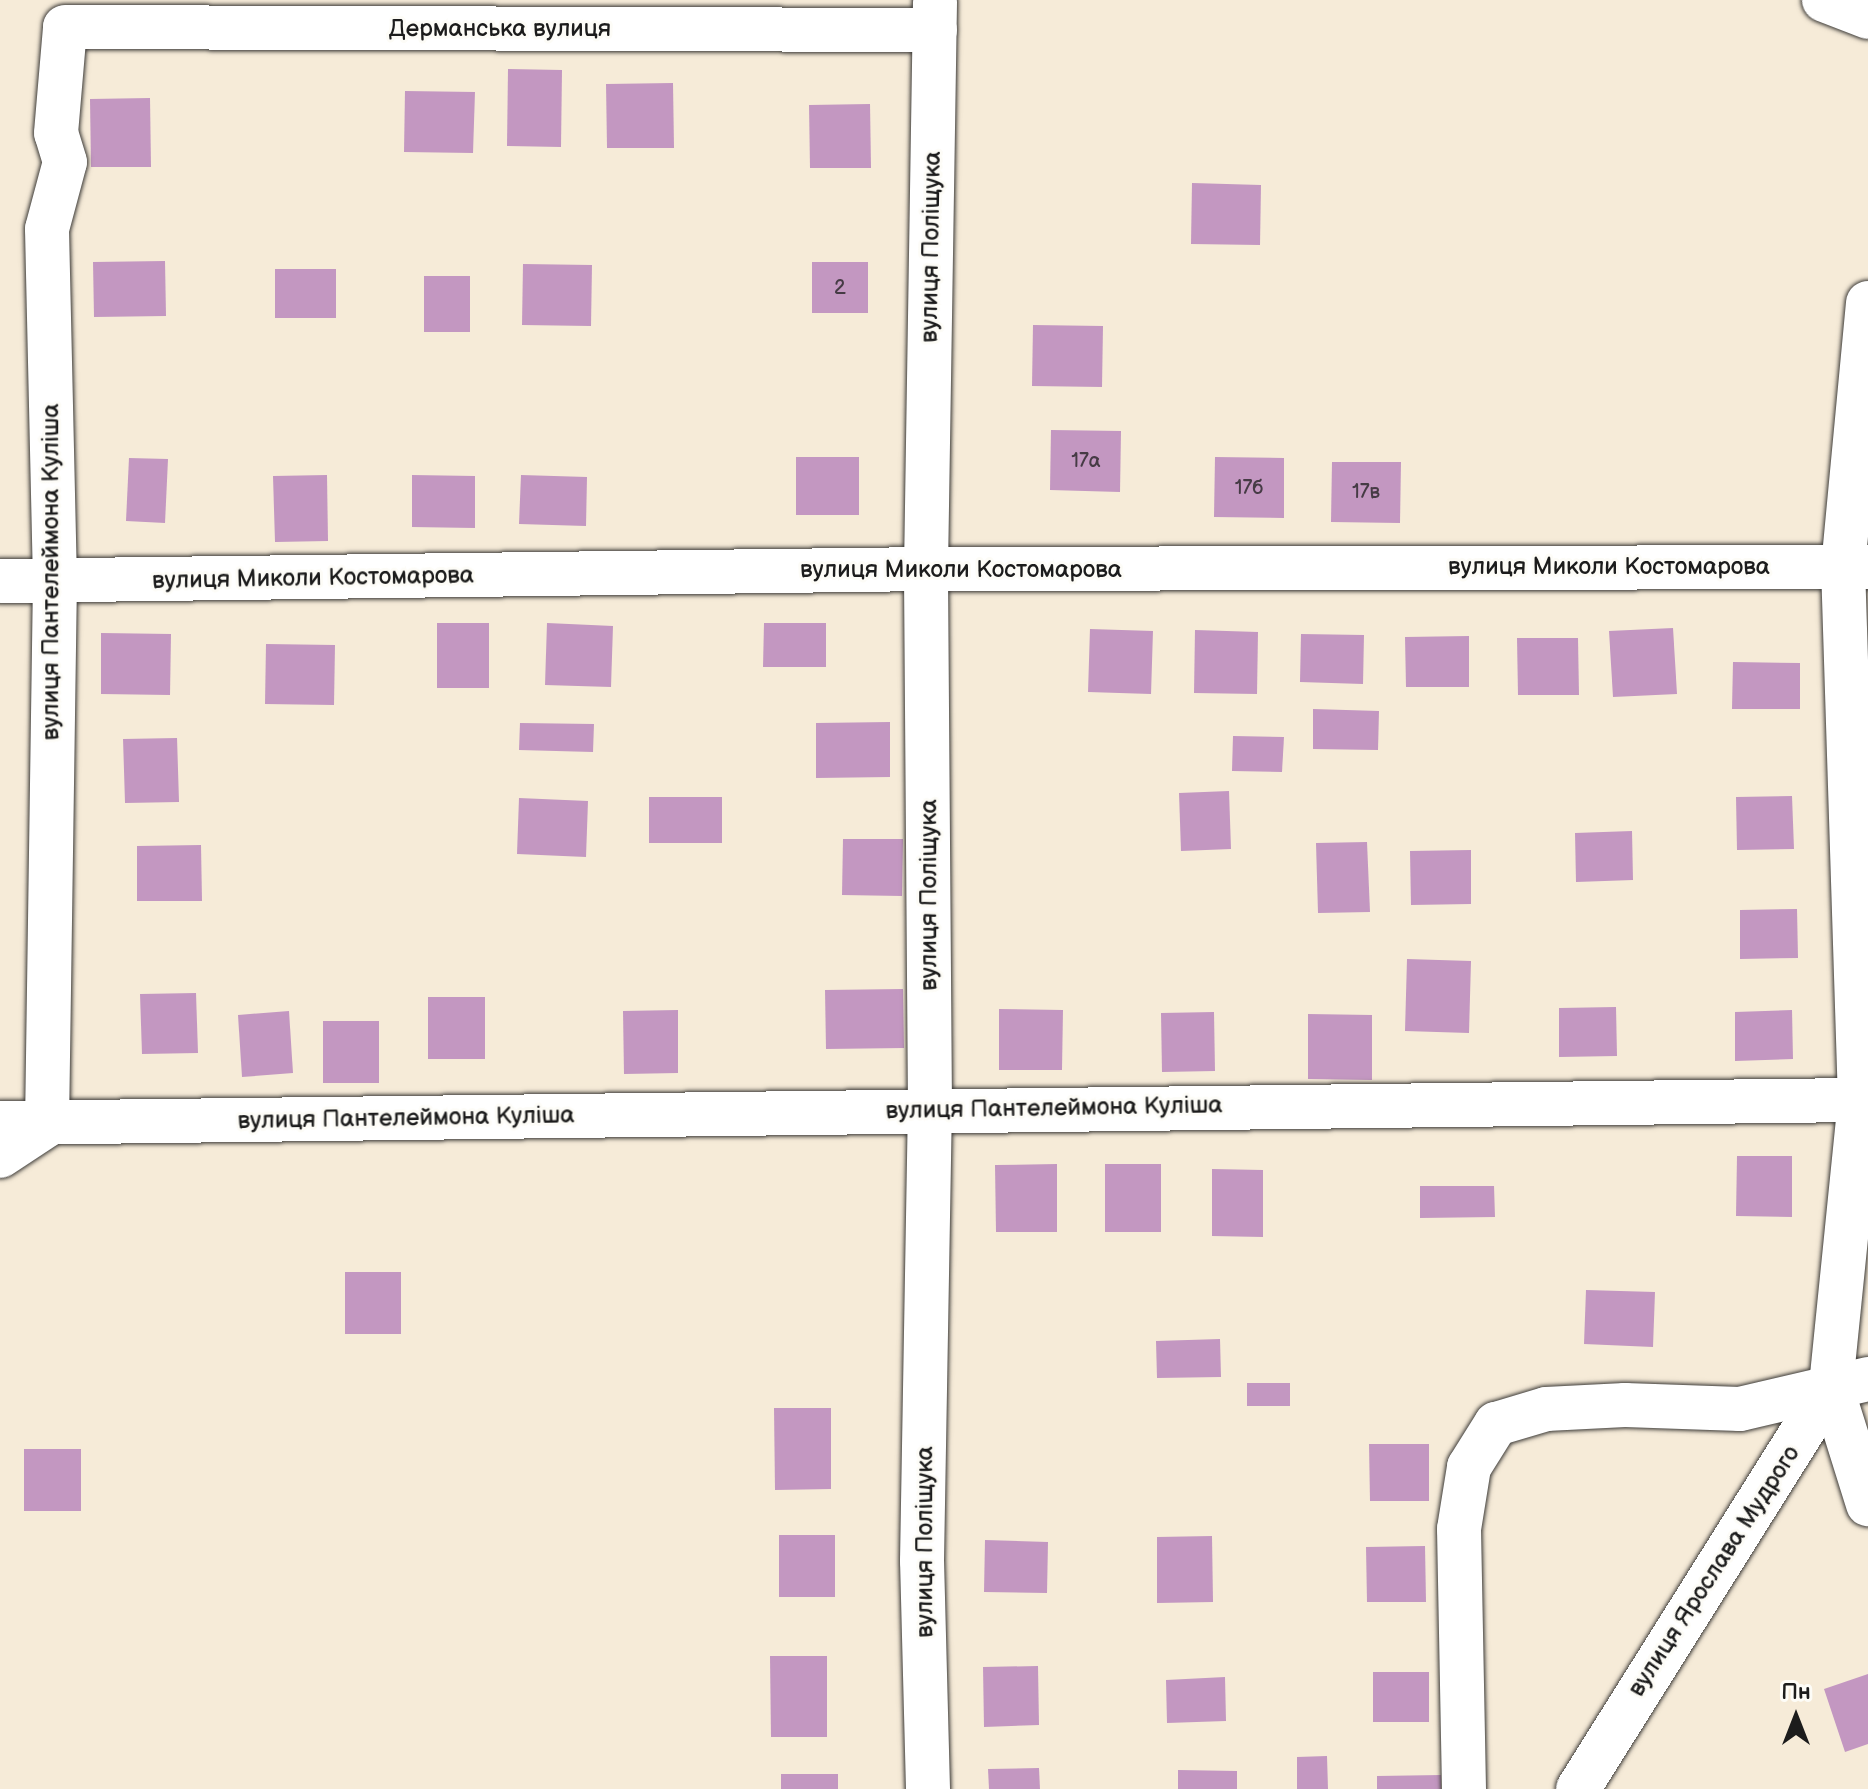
<!DOCTYPE html>
<html>
<head>
<meta charset="utf-8">
<style>
  body { margin:0 }
  #map { position:relative; width:1868px; height:1789px; overflow:hidden; background:#f6ebd8; font-family:"Balsamiq Sans",sans-serif }
  div>[style] { position:absolute }
  [style*='--x'] { left:calc(var(--x)*1px); top:calc(var(--y)*1px); width:calc(var(--w)*1px); rotate:calc(var(--a)*1deg) }
  .building>* { inset:0; background:#c397c1 }
  .roads { filter:drop-shadow(0 0 2px #3d3b38) drop-shadow(0 0 2px #3d3b38) }
  .minor>* { height:44px; margin:-22px; padding:0 22px; transform-origin:22px; border-radius:22px; background:#fff }
  span { translate:-50% -50%; white-space:nowrap; text-align:center; line-height:1.15; -webkit-text-stroke:6px #fdfcf7; paint-order:stroke }
  .number-label { font-size:20px; color:#463b45 }
  .number-label span { -webkit-text-stroke-width:0 }
  .street-label { font-size:24px; color:#1c1c1c }
  .north { position:absolute; left:1756px; top:1677px; width:80px; height:80px; -webkit-text-stroke:6px #fdfcf7; paint-order:stroke; rotate:0deg; font-size:22px; font-weight:700; line-height:32px; text-align:center; color:#1c1c1c }
  .north::after { content:''; display:block; margin:auto; width:28px; height:36px; background:#1c1c1c; clip-path:polygon(50% 0,100% 100%,50% 72%,0 100%) }
</style>
</head>
<body>
<div id="map">
  <div class="building">
    <div style="clip-path:polygon(508px 69px,562px 70px,561px 147px,507px 146px)"></div>
    <div style="clip-path:polygon(673px 83px,674px 148px,607px 148px,606px 84px)"></div>
    <div style="clip-path:polygon(405px 91px,475px 92px,473px 153px,404px 152px)"></div>
    <div style="clip-path:polygon(150px 98px,151px 167px,91px 167px,90px 99px)"></div>
    <div style="clip-path:polygon(870px 104px,871px 168px,810px 168px,809px 105px)"></div>
    <div style="clip-path:polygon(1192px 183px,1261px 185px,1260px 245px,1191px 244px)"></div>
    <div style="clip-path:polygon(165px 261px,166px 316px,94px 317px,93px 262px)"></div>
    <div style="clip-path:polygon(812px 262px,868px 262px,868px 313px,812px 313px)"></div>
    <div style="clip-path:polygon(523px 264px,592px 265px,591px 326px,522px 325px)"></div>
    <div style="clip-path:polygon(275px 269px,336px 269px,336px 318px,275px 318px)"></div>
    <div style="clip-path:polygon(424px 276px,470px 276px,470px 332px,424px 332px)"></div>
    <div style="clip-path:polygon(1033px 325px,1103px 326px,1102px 387px,1032px 386px)"></div>
    <div style="clip-path:polygon(1051px 430px,1121px 431px,1120px 492px,1050px 490px)"></div>
    <div style="clip-path:polygon(796px 457px,859px 457px,859px 515px,796px 515px)"></div>
    <div style="clip-path:polygon(1215px 457px,1284px 458px,1284px 518px,1214px 517px)"></div>
    <div style="clip-path:polygon(129px 458px,168px 459px,165px 523px,126px 521px)"></div>
    <div style="clip-path:polygon(1332px 462px,1401px 462px,1400px 523px,1331px 522px)"></div>
    <div style="clip-path:polygon(327px 475px,328px 541px,275px 542px,273px 476px)"></div>
    <div style="clip-path:polygon(412px 475px,475px 476px,475px 528px,412px 527px)"></div>
    <div style="clip-path:polygon(521px 475px,587px 477px,586px 526px,519px 524px)"></div>
    <div style="clip-path:polygon(437px 623px,489px 623px,489px 688px,437px 688px)"></div>
    <div style="clip-path:polygon(547px 623px,613px 626px,611px 687px,545px 685px)"></div>
    <div style="clip-path:polygon(764px 623px,826px 623px,826px 667px,763px 667px)"></div>
    <div style="clip-path:polygon(1673px 628px,1677px 694px,1613px 697px,1609px 631px)"></div>
    <div style="clip-path:polygon(1090px 629px,1153px 631px,1151px 694px,1088px 692px)"></div>
    <div style="clip-path:polygon(1195px 630px,1258px 632px,1257px 694px,1194px 693px)"></div>
    <div style="clip-path:polygon(101px 633px,171px 634px,170px 695px,101px 694px)"></div>
    <div style="clip-path:polygon(1301px 634px,1364px 635px,1363px 684px,1300px 682px)"></div>
    <div style="clip-path:polygon(1469px 636px,1469px 687px,1406px 687px,1405px 637px)"></div>
    <div style="clip-path:polygon(1517px 638px,1578px 638px,1579px 695px,1518px 695px)"></div>
    <div style="clip-path:polygon(266px 644px,335px 645px,334px 705px,265px 704px)"></div>
    <div style="clip-path:polygon(1733px 662px,1800px 663px,1800px 709px,1732px 709px)"></div>
    <div style="clip-path:polygon(1313px 709px,1379px 711px,1378px 750px,1313px 749px)"></div>
    <div style="clip-path:polygon(890px 722px,890px 777px,816px 778px,816px 723px)"></div>
    <div style="clip-path:polygon(520px 723px,594px 724px,593px 752px,519px 750px)"></div>
    <div style="clip-path:polygon(1233px 736px,1284px 737px,1282px 772px,1232px 771px)"></div>
    <div style="clip-path:polygon(177px 738px,179px 802px,125px 803px,123px 739px)"></div>
    <div style="clip-path:polygon(1229px 791px,1231px 849px,1181px 851px,1179px 793px)"></div>
    <div style="clip-path:polygon(1792px 796px,1794px 849px,1737px 850px,1736px 797px)"></div>
    <div style="clip-path:polygon(649px 797px,722px 797px,722px 843px,649px 843px)"></div>
    <div style="clip-path:polygon(519px 798px,588px 801px,586px 857px,517px 854px)"></div>
    <div style="clip-path:polygon(1632px 831px,1633px 880px,1576px 882px,1575px 833px)"></div>
    <div style="clip-path:polygon(843px 839px,903px 839px,902px 896px,842px 895px)"></div>
    <div style="clip-path:polygon(1367px 842px,1370px 912px,1318px 913px,1316px 843px)"></div>
    <div style="clip-path:polygon(201px 845px,202px 901px,137px 901px,137px 846px)"></div>
    <div style="clip-path:polygon(1471px 850px,1471px 904px,1411px 905px,1410px 851px)"></div>
    <div style="clip-path:polygon(1797px 909px,1798px 958px,1740px 959px,1740px 910px)"></div>
    <div style="clip-path:polygon(1407px 959px,1471px 961px,1469px 1033px,1405px 1031px)"></div>
    <div style="clip-path:polygon(903px 989px,904px 1048px,826px 1049px,825px 990px)"></div>
    <div style="clip-path:polygon(196px 993px,198px 1053px,142px 1054px,140px 994px)"></div>
    <div style="clip-path:polygon(428px 997px,485px 997px,485px 1059px,428px 1059px)"></div>
    <div style="clip-path:polygon(1616px 1007px,1617px 1056px,1559px 1057px,1559px 1008px)"></div>
    <div style="clip-path:polygon(999px 1009px,1063px 1010px,1062px 1070px,999px 1070px)"></div>
    <div style="clip-path:polygon(678px 1010px,678px 1073px,624px 1074px,623px 1011px)"></div>
    <div style="clip-path:polygon(1792px 1010px,1793px 1059px,1735px 1061px,1735px 1012px)"></div>
    <div style="clip-path:polygon(289px 1011px,293px 1073px,242px 1077px,238px 1015px)"></div>
    <div style="clip-path:polygon(1214px 1012px,1215px 1071px,1162px 1072px,1161px 1013px)"></div>
    <div style="clip-path:polygon(1308px 1014px,1372px 1015px,1372px 1080px,1308px 1079px)"></div>
    <div style="clip-path:polygon(323px 1021px,379px 1021px,379px 1083px,323px 1083px)"></div>
    <div style="clip-path:polygon(1737px 1156px,1792px 1156px,1792px 1217px,1736px 1216px)"></div>
    <div style="clip-path:polygon(1057px 1164px,1057px 1232px,996px 1232px,995px 1165px)"></div>
    <div style="clip-path:polygon(1105px 1164px,1161px 1164px,1161px 1232px,1105px 1232px)"></div>
    <div style="clip-path:polygon(1212px 1169px,1263px 1170px,1263px 1237px,1212px 1236px)"></div>
    <div style="clip-path:polygon(1420px 1186px,1494px 1186px,1495px 1217px,1420px 1218px)"></div>
    <div style="clip-path:polygon(345px 1272px,401px 1272px,401px 1334px,345px 1334px)"></div>
    <div style="clip-path:polygon(1586px 1290px,1655px 1292px,1653px 1347px,1584px 1344px)"></div>
    <div style="clip-path:polygon(1220px 1339px,1221px 1377px,1157px 1378px,1156px 1341px)"></div>
    <div style="clip-path:polygon(1247px 1383px,1290px 1383px,1290px 1406px,1247px 1406px)"></div>
    <div style="clip-path:polygon(774px 1408px,831px 1408px,831px 1489px,775px 1490px)"></div>
    <div style="clip-path:polygon(1369px 1444px,1429px 1444px,1429px 1501px,1370px 1501px)"></div>
    <div style="clip-path:polygon(24px 1449px,81px 1449px,81px 1511px,24px 1511px)"></div>
    <div style="clip-path:polygon(779px 1535px,835px 1535px,835px 1597px,779px 1597px)"></div>
    <div style="clip-path:polygon(1212px 1536px,1213px 1602px,1157px 1603px,1157px 1537px)"></div>
    <div style="clip-path:polygon(985px 1540px,1048px 1542px,1047px 1593px,984px 1592px)"></div>
    <div style="clip-path:polygon(1425px 1546px,1426px 1602px,1367px 1602px,1366px 1547px)"></div>
    <div style="clip-path:polygon(770px 1656px,827px 1656px,827px 1737px,771px 1737px)"></div>
    <div style="clip-path:polygon(1038px 1666px,1039px 1725px,984px 1727px,983px 1667px)"></div>
    <div style="clip-path:polygon(1373px 1672px,1429px 1672px,1429px 1722px,1373px 1722px)"></div>
    <div style="clip-path:polygon(1868px 1674px,1868px 1744px,1845px 1752px,1824px 1689px)"></div>
    <div style="clip-path:polygon(1225px 1677px,1226px 1721px,1167px 1723px,1166px 1680px)"></div>
    <div style="clip-path:polygon(1327px 1756px,1328px 1789px,1297px 1789px,1297px 1757px)"></div>
    <div style="clip-path:polygon(1039px 1768px,1040px 1789px,989px 1789px,988px 1769px)"></div>
    <div style="clip-path:polygon(1178px 1770px,1237px 1771px,1237px 1789px,1178px 1789px)"></div>
    <div style="clip-path:polygon(781px 1774px,838px 1774px,838px 1789px,781px 1789px)"></div>
    <div style="clip-path:polygon(1441px 1775px,1441px 1789px,1377px 1789px,1377px 1776px)"></div>
  </div>
  <div class="roads">
    <div class="minor">
      <div style="--x:1824;--y:0;--w:47;--a:21.1"></div>
      <div style="--x:1868;--y:303;--w:264;--a:95.4"></div>
      <div style="--x:1843;--y:566;--w:534;--a:88.18"></div>
      <div style="--x:1860;--y:1100;--w:287;--a:95.8"></div>
      <div style="--x:1831;--y:1386;--w:124;--a:72.6"></div>
      <div style="--x:0;--y:581;--w:926;--a:-0.74"></div>
      <div style="--x:926;--y:569;--w:942;--a:-0.12"></div>
      <div style="--x:0;--y:1123;--w:1868;--a:-0.71"></div>
      <div style="--x:47;--y:1125;--w:543;--a:-89.16"></div>
      <div style="--x:55;--y:582;--w:353;--a:-91.3"></div>
      <div style="--x:47;--y:229;--w:69;--a:-75"></div>
      <div style="--x:65;--y:162;--w:30;--a:-107"></div>
      <div style="--x:56;--y:133;--w:106;--a:-85.1"></div>
      <div style="--x:65;--y:27;--w:870;--a:0.2"></div>
      <div style="--x:0;--y:1156;--w:56;--a:-33.4"></div>
      <div style="--x:928;--y:1789;--w:228;--a:-91.5"></div>
      <div style="--x:922;--y:1561;--w:453;--a:-89"></div>
      <div style="--x:930;--y:1108;--w:539;--a:-90.43"></div>
      <div style="--x:926;--y:569;--w:567;--a:-89.09"></div>
      <div style="--x:1464;--y:1789;--w:260;--a:-91.1"></div>
      <div style="--x:1459;--y:1529;--w:63;--a:-80.8"></div>
      <div style="--x:1469;--y:1467;--w:51;--a:-57.9"></div>
      <div style="--x:1496;--y:1424;--w:52;--a:-16.7"></div>
      <div style="--x:1546;--y:1409;--w:79;--a:-2.9"></div>
      <div style="--x:1625;--y:1405;--w:115;--a:2"></div>
      <div style="--x:1740;--y:1409;--w:131;--a:-13.2"></div>
      <div style="--x:1578;--y:1789;--w:476;--a:-57.9"></div>
    </div>
  </div>
  <div class="number-label">
    <span style="left:840px;top:288px">2</span>
    <span style="left:1086px;top:461px">17а</span>
    <span style="left:1249px;top:488px">17б</span>
    <span style="left:1366px;top:492px">17в</span>
  </div>
  <div class="street-label">
    <span style="left:500px;top:29px">Дерманська вулиця</span>
    <span style="left:931px;top:247px;rotate:-89deg">вулиця Поліщука</span>
    <span style="left:1609px;top:567px">вулиця Миколи Костомарова</span>
    <span style="left:961px;top:570px">вулиця Миколи Костомарова</span>
    <span style="left:51px;top:572px;rotate:-90deg">вулиця Пантелеймона Куліша</span>
    <span style="left:313px;top:578px;rotate:-1deg">вулиця Миколи Костомарова</span>
    <span style="left:929px;top:895px;rotate:-90deg">вулиця Поліщука</span>
    <span style="left:1054px;top:1108px;rotate:-1deg">вулиця Пантелеймона Куліша</span>
    <span style="left:406px;top:1118px;rotate:-1deg">вулиця Пантелеймона Куліша</span>
    <span style="left:925px;top:1542px;rotate:-90deg">вулиця Поліщука</span>
    <span style="left:1714px;top:1571px;rotate:-57deg">вулиця Ярослава Мудрого</span>
  </div>
  <div class="north">Пн</div>
</div>
</body>
</html>
